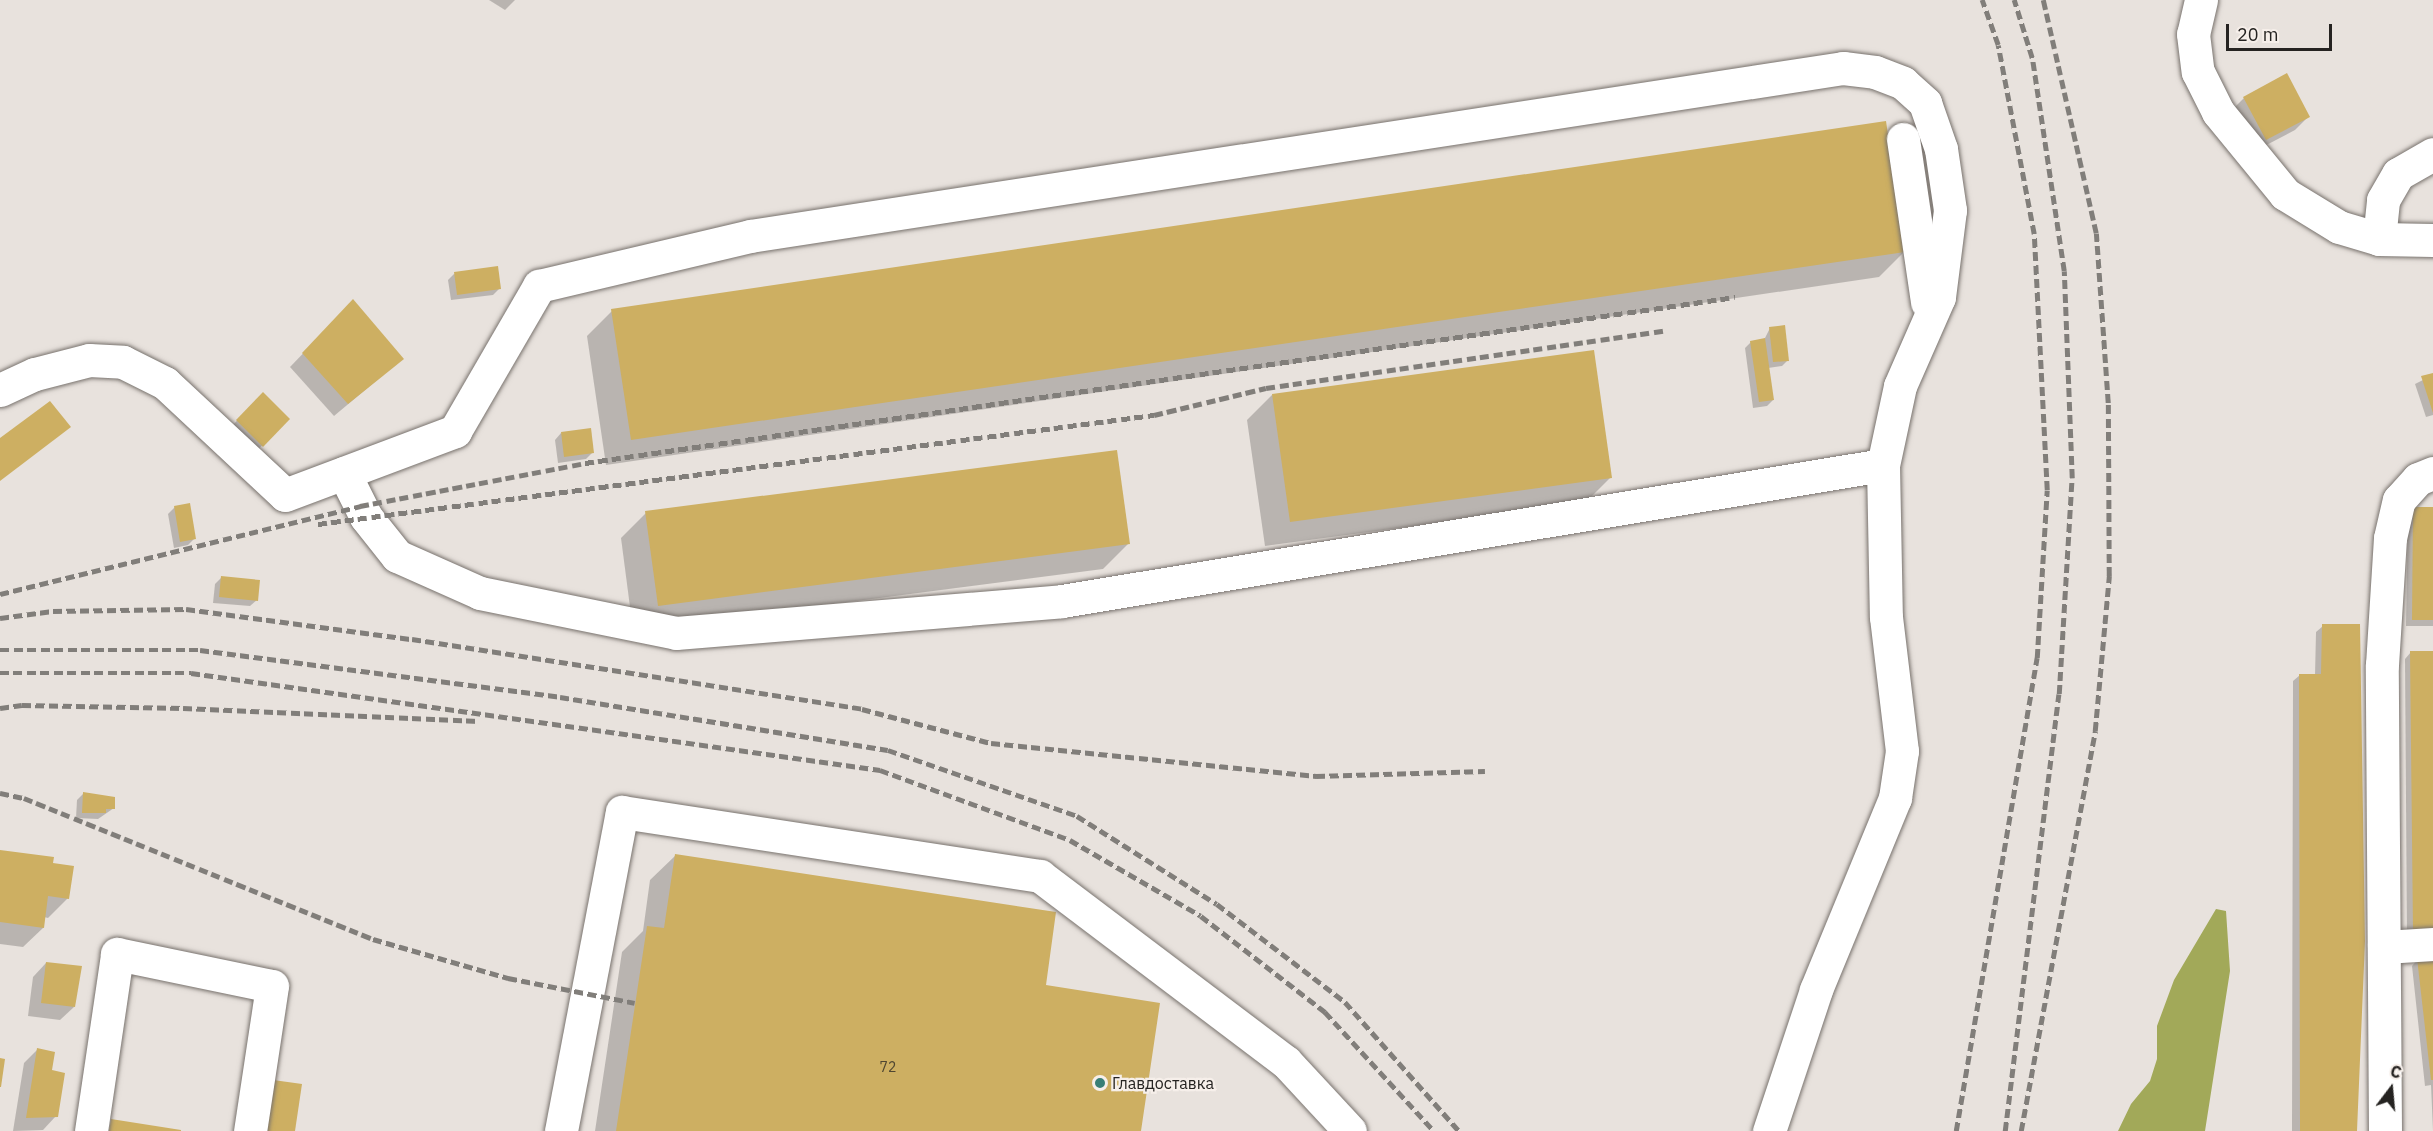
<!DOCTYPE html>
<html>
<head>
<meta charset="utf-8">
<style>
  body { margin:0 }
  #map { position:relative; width:2433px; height:1131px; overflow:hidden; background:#e8e2dd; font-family:"IBM Plex Sans",sans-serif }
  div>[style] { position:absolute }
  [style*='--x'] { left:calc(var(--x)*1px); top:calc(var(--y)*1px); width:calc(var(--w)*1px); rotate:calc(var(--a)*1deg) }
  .water>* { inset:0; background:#a2a959 }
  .shadow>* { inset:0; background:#0003 }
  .building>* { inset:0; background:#cdaf62 }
  .roads { filter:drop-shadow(0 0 2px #78726d) drop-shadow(0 0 2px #78726d) }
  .minor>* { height:33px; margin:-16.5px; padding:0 16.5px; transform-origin:16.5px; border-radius:16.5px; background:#fff }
  .rail>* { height:4.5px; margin-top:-2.25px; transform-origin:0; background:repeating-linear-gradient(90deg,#817e7a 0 9px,transparent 0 13.5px) }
  .dots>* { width:16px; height:16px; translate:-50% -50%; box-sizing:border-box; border:3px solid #f6efea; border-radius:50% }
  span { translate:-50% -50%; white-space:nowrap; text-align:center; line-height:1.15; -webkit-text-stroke:4.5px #f6efea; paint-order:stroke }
  .number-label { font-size:14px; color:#4f4631 }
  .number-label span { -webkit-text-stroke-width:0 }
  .poi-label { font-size:16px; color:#252321 }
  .left { translate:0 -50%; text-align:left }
  .north { position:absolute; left:2361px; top:1059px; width:60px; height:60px; -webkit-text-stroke:4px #f6efea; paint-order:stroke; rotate:16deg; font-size:16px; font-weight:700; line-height:24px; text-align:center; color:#252321 }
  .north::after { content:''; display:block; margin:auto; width:21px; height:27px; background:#252321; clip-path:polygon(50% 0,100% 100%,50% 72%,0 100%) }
  .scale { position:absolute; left:2226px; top:24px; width:106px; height:27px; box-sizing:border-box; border:3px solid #252321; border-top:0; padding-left:8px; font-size:18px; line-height:21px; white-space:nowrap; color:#252321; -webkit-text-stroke:4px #f6efea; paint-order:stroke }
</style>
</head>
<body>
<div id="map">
  <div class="water">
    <div style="clip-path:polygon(2216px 909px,2226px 911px,2230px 971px,2205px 1131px,2118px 1131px,2131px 1104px,2150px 1081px,2157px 1059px,2157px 1026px,2174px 980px)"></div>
  </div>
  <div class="shadow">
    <div style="clip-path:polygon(489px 0,515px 0,505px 10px)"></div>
    <div style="clip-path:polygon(2244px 98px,2308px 117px,2295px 130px,2253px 152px,2231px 111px)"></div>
    <div style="clip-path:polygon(1904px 252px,1879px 277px,606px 465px,587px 336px,612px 311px)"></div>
    <div style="clip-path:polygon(454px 274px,499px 289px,493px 295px,451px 300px,448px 280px)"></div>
    <div style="clip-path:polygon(340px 315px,402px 359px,334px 416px,290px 367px)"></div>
    <div style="clip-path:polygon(1770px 328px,1788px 360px,1782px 366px,1768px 368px,1773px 400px,1767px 406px,1753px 408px,1745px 348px,1751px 342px,1764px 340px)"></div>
    <div style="clip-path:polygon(2433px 375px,2433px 415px,2426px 417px,2415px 384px)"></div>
    <div style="clip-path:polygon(263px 394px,288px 419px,249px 459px,224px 434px)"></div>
    <div style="clip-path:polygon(1272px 395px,1611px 477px,1585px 503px,1265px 546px,1247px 420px)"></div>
    <div style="clip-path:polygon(561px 433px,593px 452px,586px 459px,558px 463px,555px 440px)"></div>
    <div style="clip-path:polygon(175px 507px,194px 539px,188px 545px,174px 548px,168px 514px)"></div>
    <div style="clip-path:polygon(2414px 509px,2433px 509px,2433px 626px,2406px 626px,2408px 515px)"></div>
    <div style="clip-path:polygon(646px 513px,1128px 544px,1103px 569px,633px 630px,621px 538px)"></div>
    <div style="clip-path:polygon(221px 578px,257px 600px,250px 606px,213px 603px,215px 584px)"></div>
    <div style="clip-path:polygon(2323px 626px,2356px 1131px,2292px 1131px,2293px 681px,2300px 675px,2315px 675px,2316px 632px)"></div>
    <div style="clip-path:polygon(2411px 652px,2433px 653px,2433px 937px,2407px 938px,2405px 659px)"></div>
    <div style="clip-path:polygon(83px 794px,114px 808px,98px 819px,76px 818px,77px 800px)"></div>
    <div style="clip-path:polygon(0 851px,52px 864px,68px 898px,48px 918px,44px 917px,43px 928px,23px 947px,0 944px)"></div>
    <div style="clip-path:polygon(676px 855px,1044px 987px,1139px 1131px,595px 1131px,622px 952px,643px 931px,650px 880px)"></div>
    <div style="clip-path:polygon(2433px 958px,2433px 1131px,2431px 1085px,2425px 1086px,2412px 966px,2418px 959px)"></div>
    <div style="clip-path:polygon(46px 963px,74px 1007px,60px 1020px,28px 1016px,33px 977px)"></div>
    <div style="clip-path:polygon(37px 1050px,50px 1071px,56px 1116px,43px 1130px,13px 1131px,24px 1063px)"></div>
  </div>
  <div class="building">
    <div style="clip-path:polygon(2287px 73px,2310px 117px,2266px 140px,2243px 97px)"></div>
    <div style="clip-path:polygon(1886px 121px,1905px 252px,631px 440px,611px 309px)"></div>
    <div style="clip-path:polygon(498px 266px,501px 289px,457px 295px,454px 272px)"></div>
    <div style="clip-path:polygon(353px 299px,404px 359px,348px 404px,302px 353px)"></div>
    <div style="clip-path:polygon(1785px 325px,1789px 361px,1773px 362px,1769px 327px)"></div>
    <div style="clip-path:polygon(1765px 338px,1774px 400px,1759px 402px,1750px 341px)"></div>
    <div style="clip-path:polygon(1594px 350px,1612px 478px,1290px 522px,1272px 394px)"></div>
    <div style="clip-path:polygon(2433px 373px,2433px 413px,2421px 376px)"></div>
    <div style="clip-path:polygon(263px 392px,290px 419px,263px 447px,236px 420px)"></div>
    <div style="clip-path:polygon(50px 401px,71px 427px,0 481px,0 438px)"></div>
    <div style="clip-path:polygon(591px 428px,594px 453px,564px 457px,561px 432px)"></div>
    <div style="clip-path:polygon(1117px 450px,1130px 544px,658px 606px,645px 511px)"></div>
    <div style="clip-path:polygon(190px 503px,196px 539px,180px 542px,174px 506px)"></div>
    <div style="clip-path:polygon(2413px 507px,2433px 507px,2433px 620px,2412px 620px)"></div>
    <div style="clip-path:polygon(221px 576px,260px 580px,258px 601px,219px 597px)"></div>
    <div style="clip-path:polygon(2322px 624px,2360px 624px,2365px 941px,2357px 1131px,2300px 1131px,2299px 674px,2321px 674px)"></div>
    <div style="clip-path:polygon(2410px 651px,2433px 651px,2433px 931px,2413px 932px)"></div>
    <div style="clip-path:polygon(83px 792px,115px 797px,115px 809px,106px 809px,106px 813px,82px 813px)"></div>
    <div style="clip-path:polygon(0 850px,54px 857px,53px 863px,74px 866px,69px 899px,48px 896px,44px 928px,0 922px)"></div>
    <div style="clip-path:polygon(675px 854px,1056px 912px,1046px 985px,1160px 1003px,1141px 1131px,616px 1131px,647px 926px,664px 928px)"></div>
    <div style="clip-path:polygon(2433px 956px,2433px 1080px,2431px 1080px,2417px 958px)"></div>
    <div style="clip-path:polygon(46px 962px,82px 966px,75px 1007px,41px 1003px)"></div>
    <div style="clip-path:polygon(37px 1048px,55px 1052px,52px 1070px,65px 1073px,58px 1117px,26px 1118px)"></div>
    <div style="clip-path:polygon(0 1058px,5px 1059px,1px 1087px,0 1087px)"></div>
    <div style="clip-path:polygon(266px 1079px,302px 1084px,295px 1131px,259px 1131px)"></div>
    <div style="clip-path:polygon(111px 1119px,181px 1130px,181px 1131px,109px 1131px)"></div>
  </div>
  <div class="roads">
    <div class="minor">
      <div style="--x:2201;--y:0;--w:35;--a:103"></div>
      <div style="--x:2193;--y:34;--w:38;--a:83"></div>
      <div style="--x:2198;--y:72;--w:45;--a:63.4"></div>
      <div style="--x:2218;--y:112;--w:106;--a:50.7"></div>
      <div style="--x:2285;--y:194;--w:63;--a:31.4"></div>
      <div style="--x:2339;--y:227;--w:42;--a:16.7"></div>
      <div style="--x:2379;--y:239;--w:54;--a:1.1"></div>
      <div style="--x:1903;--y:139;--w:165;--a:81.6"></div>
      <div style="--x:2379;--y:239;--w:39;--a:-84"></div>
      <div style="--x:2383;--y:200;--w:30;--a:-60"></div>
      <div style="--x:2398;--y:174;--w:40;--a:-29.7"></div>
      <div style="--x:0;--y:390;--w:38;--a:-25"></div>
      <div style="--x:35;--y:374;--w:56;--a:-14.5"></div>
      <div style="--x:89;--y:360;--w:34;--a:3"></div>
      <div style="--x:123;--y:362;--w:47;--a:26.6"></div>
      <div style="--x:165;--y:383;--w:164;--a:43"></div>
      <div style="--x:285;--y:495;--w:182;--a:-20.6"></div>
      <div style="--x:455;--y:431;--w:168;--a:-59.9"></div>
      <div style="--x:539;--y:286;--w:217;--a:-13.3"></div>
      <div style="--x:750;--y:236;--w:1106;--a:-8.74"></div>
      <div style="--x:1843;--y:68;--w:32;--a:7"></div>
      <div style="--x:1875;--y:72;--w:30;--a:21"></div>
      <div style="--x:1903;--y:83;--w:30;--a:42"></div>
      <div style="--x:1925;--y:103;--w:49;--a:70.8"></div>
      <div style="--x:1941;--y:149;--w:62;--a:81.6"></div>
      <div style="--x:1950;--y:210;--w:88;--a:97.2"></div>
      <div style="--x:1939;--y:297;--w:97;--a:113.7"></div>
      <div style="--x:1900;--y:386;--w:81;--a:102.1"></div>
      <div style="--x:1883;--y:465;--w:152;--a:88.9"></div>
      <div style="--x:1886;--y:617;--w:135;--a:83.2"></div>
      <div style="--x:1902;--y:751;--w:48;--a:98.5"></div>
      <div style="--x:1895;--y:798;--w:208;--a:112.4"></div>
      <div style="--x:1816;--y:990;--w:149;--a:108.4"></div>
      <div style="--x:344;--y:473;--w:49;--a:63.4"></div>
      <div style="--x:366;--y:517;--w:50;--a:51.5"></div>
      <div style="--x:397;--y:556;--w:91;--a:24"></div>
      <div style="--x:480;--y:593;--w:200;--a:11.5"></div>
      <div style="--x:676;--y:633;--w:387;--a:-4.7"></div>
      <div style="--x:1062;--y:601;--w:832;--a:-9.41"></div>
      <div style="--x:2384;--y:947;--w:49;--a:-3.5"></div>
      <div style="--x:91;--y:1131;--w:179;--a:-81.6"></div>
      <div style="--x:117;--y:954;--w:158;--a:11.7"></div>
      <div style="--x:272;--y:986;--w:147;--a:98.6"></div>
      <div style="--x:561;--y:1131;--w:325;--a:-79.2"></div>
      <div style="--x:622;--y:812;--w:423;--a:8.7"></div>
      <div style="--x:1040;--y:876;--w:308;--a:37.1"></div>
      <div style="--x:1286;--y:1062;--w:94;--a:47.2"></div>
      <div style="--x:2385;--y:1131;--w:466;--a:-90.4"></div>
      <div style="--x:2382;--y:665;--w:127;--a:-86.4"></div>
      <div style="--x:2390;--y:538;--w:39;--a:-77"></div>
      <div style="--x:2399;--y:500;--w:28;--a:-48"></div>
      <div style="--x:2418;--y:479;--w:16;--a:-22"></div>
    </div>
  </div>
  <div class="rail">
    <div style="--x:318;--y:524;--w:843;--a:-7.43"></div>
    <div style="--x:1154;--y:415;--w:115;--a:-13.6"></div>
    <div style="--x:1266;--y:388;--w:405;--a:-8.2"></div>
    <div style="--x:0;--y:594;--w:371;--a:-13.7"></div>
    <div style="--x:360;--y:506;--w:229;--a:-10.8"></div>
    <div style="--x:585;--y:463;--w:1162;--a:-8.21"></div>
    <div style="--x:0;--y:618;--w:53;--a:-7.5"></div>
    <div style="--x:53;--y:611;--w:133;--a:-0.9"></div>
    <div style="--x:186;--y:609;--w:228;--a:7.6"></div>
    <div style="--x:412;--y:639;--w:455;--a:8.8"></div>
    <div style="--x:862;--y:709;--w:133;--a:14.8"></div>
    <div style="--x:991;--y:743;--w:327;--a:5.8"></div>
    <div style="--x:1316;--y:776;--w:169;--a:-1.7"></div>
    <div style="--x:0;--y:650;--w:200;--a:0"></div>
    <div style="--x:200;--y:650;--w:363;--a:7.4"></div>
    <div style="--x:560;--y:697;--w:332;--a:9.2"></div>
    <div style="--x:888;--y:750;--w:200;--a:19.2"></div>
    <div style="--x:1077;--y:816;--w:165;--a:32.2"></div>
    <div style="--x:1217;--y:904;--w:161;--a:37.4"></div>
    <div style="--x:1345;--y:1002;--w:172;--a:48.5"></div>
    <div style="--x:0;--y:673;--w:191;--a:0"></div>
    <div style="--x:191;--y:673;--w:696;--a:8.01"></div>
    <div style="--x:880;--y:770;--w:202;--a:20.2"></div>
    <div style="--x:1070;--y:840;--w:151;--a:30.1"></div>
    <div style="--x:1201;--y:916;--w:157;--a:37.7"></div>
    <div style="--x:1325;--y:1012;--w:161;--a:47.5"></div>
    <div style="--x:0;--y:708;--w:22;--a:-8"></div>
    <div style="--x:22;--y:705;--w:161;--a:1.1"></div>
    <div style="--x:183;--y:708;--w:296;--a:2.5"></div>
    <div style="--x:0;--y:793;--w:25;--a:12"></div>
    <div style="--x:24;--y:798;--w:376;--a:22"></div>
    <div style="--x:373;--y:939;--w:141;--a:16.1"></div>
    <div style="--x:508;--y:978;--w:129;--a:11.1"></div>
    <div style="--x:1956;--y:1131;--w:480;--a:-80.3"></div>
    <div style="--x:2037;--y:658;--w:168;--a:-86.6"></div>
    <div style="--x:2047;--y:490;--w:256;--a:-92.9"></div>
    <div style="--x:2034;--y:234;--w:192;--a:-100.8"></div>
    <div style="--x:1998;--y:45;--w:48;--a:-109.6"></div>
    <div style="--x:2005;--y:1131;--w:440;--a:-83"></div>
    <div style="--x:2059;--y:694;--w:216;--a:-86.6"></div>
    <div style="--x:2072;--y:478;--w:207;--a:-92.2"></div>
    <div style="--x:2064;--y:271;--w:215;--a:-98.5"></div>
    <div style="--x:2032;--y:58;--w:61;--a:-107.2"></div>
    <div style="--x:2021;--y:1131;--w:407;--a:-79.5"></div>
    <div style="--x:2095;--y:731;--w:156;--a:-84.8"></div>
    <div style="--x:2109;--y:576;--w:173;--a:-90.3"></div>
    <div style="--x:2108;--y:403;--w:170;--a:-94"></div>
    <div style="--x:2096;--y:233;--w:239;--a:-102.8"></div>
  </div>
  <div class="dots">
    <div style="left:1100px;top:1083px;background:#397f76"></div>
  </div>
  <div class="number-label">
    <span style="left:888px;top:1067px">72</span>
  </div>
  <div class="poi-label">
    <span class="left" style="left:1112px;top:1083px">Главдоставка</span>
  </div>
  <div class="north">С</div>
  <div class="scale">20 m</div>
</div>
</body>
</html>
